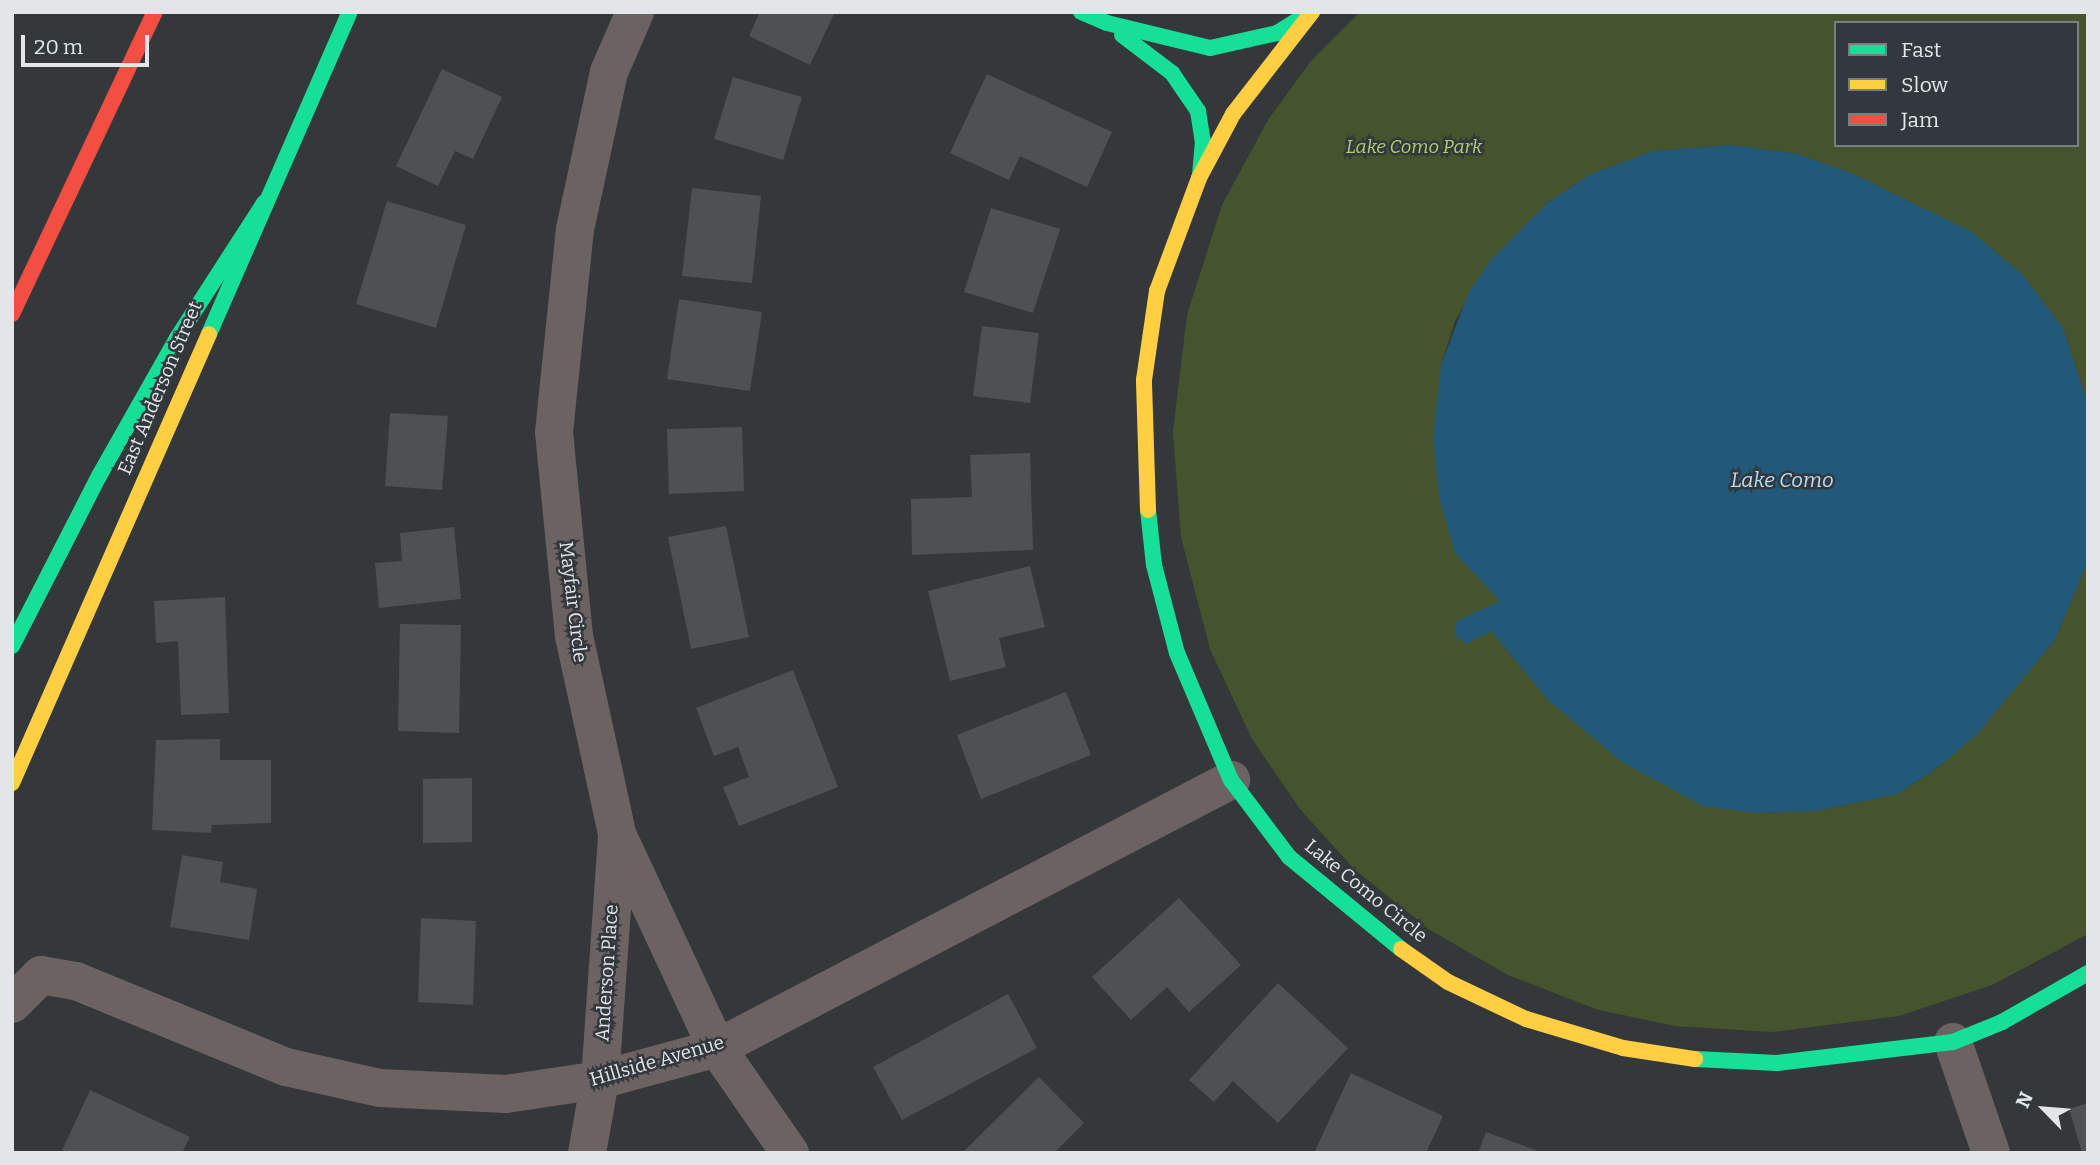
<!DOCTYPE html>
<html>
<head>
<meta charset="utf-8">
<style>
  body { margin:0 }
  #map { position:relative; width:2100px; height:1165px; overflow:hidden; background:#35383a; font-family:Bitter,serif }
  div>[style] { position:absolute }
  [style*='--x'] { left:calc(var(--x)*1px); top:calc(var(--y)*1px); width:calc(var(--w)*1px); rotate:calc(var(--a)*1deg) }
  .green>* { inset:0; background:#46542d }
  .water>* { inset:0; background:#225979 }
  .building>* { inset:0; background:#4e5052 }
  .street>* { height:38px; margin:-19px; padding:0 19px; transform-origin:19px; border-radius:19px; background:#6c6261 }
  .fast>* { height:16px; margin:-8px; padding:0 8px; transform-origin:8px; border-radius:8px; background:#16e098 }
  .slow>* { height:16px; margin:-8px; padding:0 8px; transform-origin:8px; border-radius:8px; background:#ffcf43 }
  .jam>* { height:16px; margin:-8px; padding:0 8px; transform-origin:8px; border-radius:8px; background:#f24e42 }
  span { translate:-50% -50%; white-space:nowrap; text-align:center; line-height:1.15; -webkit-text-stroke:5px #32383d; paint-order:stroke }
  .park-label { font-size:19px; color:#afd16b; font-style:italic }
  .street-label { font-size:19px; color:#e2e6e9 }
  .water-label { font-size:21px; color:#b6dcf6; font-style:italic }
  .frame { position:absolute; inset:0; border:14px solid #e2e6e9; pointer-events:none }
  .legend { position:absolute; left:1834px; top:21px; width:245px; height:126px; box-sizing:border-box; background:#32383d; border:2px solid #787e82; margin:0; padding:9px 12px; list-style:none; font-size:21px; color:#e2e6e9 }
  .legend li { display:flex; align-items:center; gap:14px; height:35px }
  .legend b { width:35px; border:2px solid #787e82 }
  .north { position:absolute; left:2009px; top:1074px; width:70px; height:70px; -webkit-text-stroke:5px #32383d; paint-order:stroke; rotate:295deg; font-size:19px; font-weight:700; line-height:28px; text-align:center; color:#e2e6e9 }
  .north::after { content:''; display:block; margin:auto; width:24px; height:32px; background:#e2e6e9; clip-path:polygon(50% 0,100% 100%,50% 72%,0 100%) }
  .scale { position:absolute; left:21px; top:35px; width:128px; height:32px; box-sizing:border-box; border:4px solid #e2e6e9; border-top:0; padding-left:9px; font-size:21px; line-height:24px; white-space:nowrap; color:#e2e6e9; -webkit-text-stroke:5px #32383d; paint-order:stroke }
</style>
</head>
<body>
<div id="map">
  <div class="green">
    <div style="clip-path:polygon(evenodd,1360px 12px,2088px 12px,2088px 404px,2063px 328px,2023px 275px,1972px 232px,1856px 175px,1798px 154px,1731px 145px,1653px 151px,1591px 174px,1547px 203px,1490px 261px,1455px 321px,1441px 365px,1486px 584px,1500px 601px,1455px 622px,1491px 631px,1548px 700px,1755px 813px,1816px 811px,1898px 794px,1940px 766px,1978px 733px,2055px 640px,2088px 561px,2088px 933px,2084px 936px,1992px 985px,1899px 1016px,1772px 1032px,1675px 1026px,1599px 1010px,1508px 975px,1430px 930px,1354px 869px,1300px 809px,1252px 739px,1210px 649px,1181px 537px,1173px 432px,1187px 315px,1222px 205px,1268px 120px,1311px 61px,1360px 12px,1836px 23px,2077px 23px,2077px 145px,1836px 145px,1836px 23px)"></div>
  </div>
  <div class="water">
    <div style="clip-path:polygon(1731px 145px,1798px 154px,1856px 175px,1972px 232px,2023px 275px,2063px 328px,2088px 404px,2088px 561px,2055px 640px,1978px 733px,1940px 766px,1898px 794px,1816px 811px,1755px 813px,1703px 806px,1622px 762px,1548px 700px,1491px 631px,1467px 644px,1455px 636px,1455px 622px,1500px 601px,1455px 553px,1439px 497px,1433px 438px,1441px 365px,1469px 292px,1490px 261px,1547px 203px,1591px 174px,1653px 151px)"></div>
  </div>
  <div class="building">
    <div style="clip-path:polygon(760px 12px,835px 12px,810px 65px,749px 36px)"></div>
    <div style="clip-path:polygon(442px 69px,502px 97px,473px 159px,455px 151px,438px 186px,396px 166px)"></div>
    <div style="clip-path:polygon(987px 74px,1112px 132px,1087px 187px,1020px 156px,1009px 180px,950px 153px)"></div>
    <div style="clip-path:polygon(733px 77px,802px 97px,783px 160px,714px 139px)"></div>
    <div style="clip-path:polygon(692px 188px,761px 196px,752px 283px,682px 276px)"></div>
    <div style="clip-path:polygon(387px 201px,466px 225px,436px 328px,356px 304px)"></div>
    <div style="clip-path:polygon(991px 208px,1060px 229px,1033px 313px,964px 292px)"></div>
    <div style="clip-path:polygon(679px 299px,762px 312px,750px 391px,667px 379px)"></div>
    <div style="clip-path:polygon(982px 326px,1039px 333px,1030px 403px,973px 396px)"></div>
    <div style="clip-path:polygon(390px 413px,448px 416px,442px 490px,385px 486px)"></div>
    <div style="clip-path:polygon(742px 427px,744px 491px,669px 494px,667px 429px)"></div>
    <div style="clip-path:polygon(1030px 453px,1033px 550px,912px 555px,911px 499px,972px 497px,970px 455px)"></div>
    <div style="clip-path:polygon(726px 526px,749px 637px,691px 649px,668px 537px)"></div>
    <div style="clip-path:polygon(454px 527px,461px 599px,379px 608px,375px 563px,402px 561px,400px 533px)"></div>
    <div style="clip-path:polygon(1030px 566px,1045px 627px,999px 638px,1006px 667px,950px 681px,928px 591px)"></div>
    <div style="clip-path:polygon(225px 597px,229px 713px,181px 715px,178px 641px,156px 643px,154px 601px)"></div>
    <div style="clip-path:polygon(400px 624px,461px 625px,459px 733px,398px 731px)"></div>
    <div style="clip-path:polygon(793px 670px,838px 787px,739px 826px,723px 787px,749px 777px,738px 747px,714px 756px,696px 708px)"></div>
    <div style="clip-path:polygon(1066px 692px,1091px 755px,981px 799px,957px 735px)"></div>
    <div style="clip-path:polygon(220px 739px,220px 760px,271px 760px,271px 823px,212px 825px,211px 833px,152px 830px,156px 740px)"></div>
    <div style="clip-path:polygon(472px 778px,472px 842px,423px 843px,423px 779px)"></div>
    <div style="clip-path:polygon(182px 855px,223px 862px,220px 882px,257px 889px,249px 940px,170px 927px)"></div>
    <div style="clip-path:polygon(1179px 898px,1241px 965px,1189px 1012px,1167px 987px,1131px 1020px,1092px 977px)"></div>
    <div style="clip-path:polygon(421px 918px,476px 921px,473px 1005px,418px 1002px)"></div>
    <div style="clip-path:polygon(1278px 983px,1348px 1048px,1278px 1123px,1233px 1081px,1214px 1102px,1189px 1080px)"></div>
    <div style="clip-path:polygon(1008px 994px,1037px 1048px,902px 1120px,873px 1067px)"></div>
    <div style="clip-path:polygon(1351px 1073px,1443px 1116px,1426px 1153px,1314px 1153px)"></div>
    <div style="clip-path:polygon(1039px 1077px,1084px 1123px,1054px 1153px,962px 1153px)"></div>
    <div style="clip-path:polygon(90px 1090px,190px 1137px,182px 1153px,61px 1153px)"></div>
    <div style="clip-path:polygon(2088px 1103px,2088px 1153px,2082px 1153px,2069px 1109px)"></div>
    <div style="clip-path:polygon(1486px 1132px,1541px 1152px,1541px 1153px,1478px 1153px)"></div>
  </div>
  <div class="street">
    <div style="--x:635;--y:12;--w:65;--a:113.4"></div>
    <div style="--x:609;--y:72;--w:161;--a:102.2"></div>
    <div style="--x:575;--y:229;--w:204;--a:95.9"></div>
    <div style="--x:554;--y:432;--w:205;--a:84.4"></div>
    <div style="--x:574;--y:636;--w:203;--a:77.7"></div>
    <div style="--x:617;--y:834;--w:236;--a:65"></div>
    <div style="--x:717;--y:1048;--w:128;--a:55.2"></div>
    <div style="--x:12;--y:1004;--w:41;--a:-45"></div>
    <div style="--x:41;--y:975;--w:36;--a:10"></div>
    <div style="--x:76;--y:981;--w:227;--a:22.3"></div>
    <div style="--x:286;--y:1067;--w:96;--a:12.6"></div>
    <div style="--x:380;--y:1088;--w:126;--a:2.7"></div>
    <div style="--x:506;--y:1094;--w:95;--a:-8.5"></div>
    <div style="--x:600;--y:1080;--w:121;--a:-15.3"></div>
    <div style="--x:717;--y:1048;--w:580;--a:-27.54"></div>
    <div style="--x:1953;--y:1042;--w:117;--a:71.1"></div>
    <div style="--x:587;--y:1153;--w:74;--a:-79.9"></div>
    <div style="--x:600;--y:1080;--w:245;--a:-86"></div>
  </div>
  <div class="fast">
    <div style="--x:1081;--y:12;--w:28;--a:23"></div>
    <div style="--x:1107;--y:23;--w:106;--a:13.6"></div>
    <div style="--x:1210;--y:48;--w:69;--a:-12.6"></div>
    <div style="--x:1277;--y:33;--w:26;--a:-32"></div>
    <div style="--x:1122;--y:35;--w:63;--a:37.2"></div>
    <div style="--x:1172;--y:73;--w:46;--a:55.6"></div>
    <div style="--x:1198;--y:111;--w:30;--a:81"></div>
    <div style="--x:1203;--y:141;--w:32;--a:95"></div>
    <div style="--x:209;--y:334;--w:352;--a:-66.4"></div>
    <div style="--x:1148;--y:510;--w:55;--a:83.8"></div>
    <div style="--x:1154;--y:565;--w:91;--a:75.4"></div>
    <div style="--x:1177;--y:653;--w:138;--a:67"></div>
    <div style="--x:1231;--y:780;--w:96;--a:53"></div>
    <div style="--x:1289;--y:857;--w:145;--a:39.4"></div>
    <div style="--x:12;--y:646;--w:191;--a:-62.9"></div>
    <div style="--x:99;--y:476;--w:159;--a:-60.5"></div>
    <div style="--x:177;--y:338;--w:161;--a:-57.2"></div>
    <div style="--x:1695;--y:1059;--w:82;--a:2.8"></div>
    <div style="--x:1777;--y:1063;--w:177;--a:-6.8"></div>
    <div style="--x:1953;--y:1042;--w:53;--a:-22.2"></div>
    <div style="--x:2002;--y:1022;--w:99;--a:-29.7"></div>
  </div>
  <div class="slow">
    <div style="--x:1148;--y:510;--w:130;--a:-91.8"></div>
    <div style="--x:1144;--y:380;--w:90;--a:-81.7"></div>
    <div style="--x:1157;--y:291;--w:121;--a:-69.6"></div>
    <div style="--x:1199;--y:178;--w:72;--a:-62"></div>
    <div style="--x:1233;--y:114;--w:129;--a:-52.2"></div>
    <div style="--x:12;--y:783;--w:490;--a:-66.3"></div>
    <div style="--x:1401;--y:949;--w:57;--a:35.1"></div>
    <div style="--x:1448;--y:982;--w:86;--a:25.4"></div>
    <div style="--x:1526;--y:1019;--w:101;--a:16.6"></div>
    <div style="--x:1623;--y:1048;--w:73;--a:8.7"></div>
  </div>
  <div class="jam">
    <div style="--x:12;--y:314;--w:334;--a:-64.7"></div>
  </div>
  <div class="park-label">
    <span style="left:1414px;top:147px">Lake Como Park</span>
  </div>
  <div class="street-label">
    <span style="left:160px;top:388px;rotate:-67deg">East Anderson Street</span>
    <span style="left:573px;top:602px;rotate:83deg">Mayfair Circle</span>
    <span style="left:1366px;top:891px;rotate:39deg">Lake Como Circle</span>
    <span style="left:607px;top:973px;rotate:-86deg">Anderson Place</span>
    <span style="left:657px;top:1061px;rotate:-16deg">Hillside Avenue</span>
  </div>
  <div class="water-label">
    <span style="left:1782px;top:480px">Lake Como</span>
  </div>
  <div class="frame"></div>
  <ul class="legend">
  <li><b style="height:9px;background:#16e098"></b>Fast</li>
  <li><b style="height:9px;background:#ffcf43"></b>Slow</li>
  <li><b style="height:9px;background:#f24e42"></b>Jam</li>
  </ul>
  <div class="north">N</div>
  <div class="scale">20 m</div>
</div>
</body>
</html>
